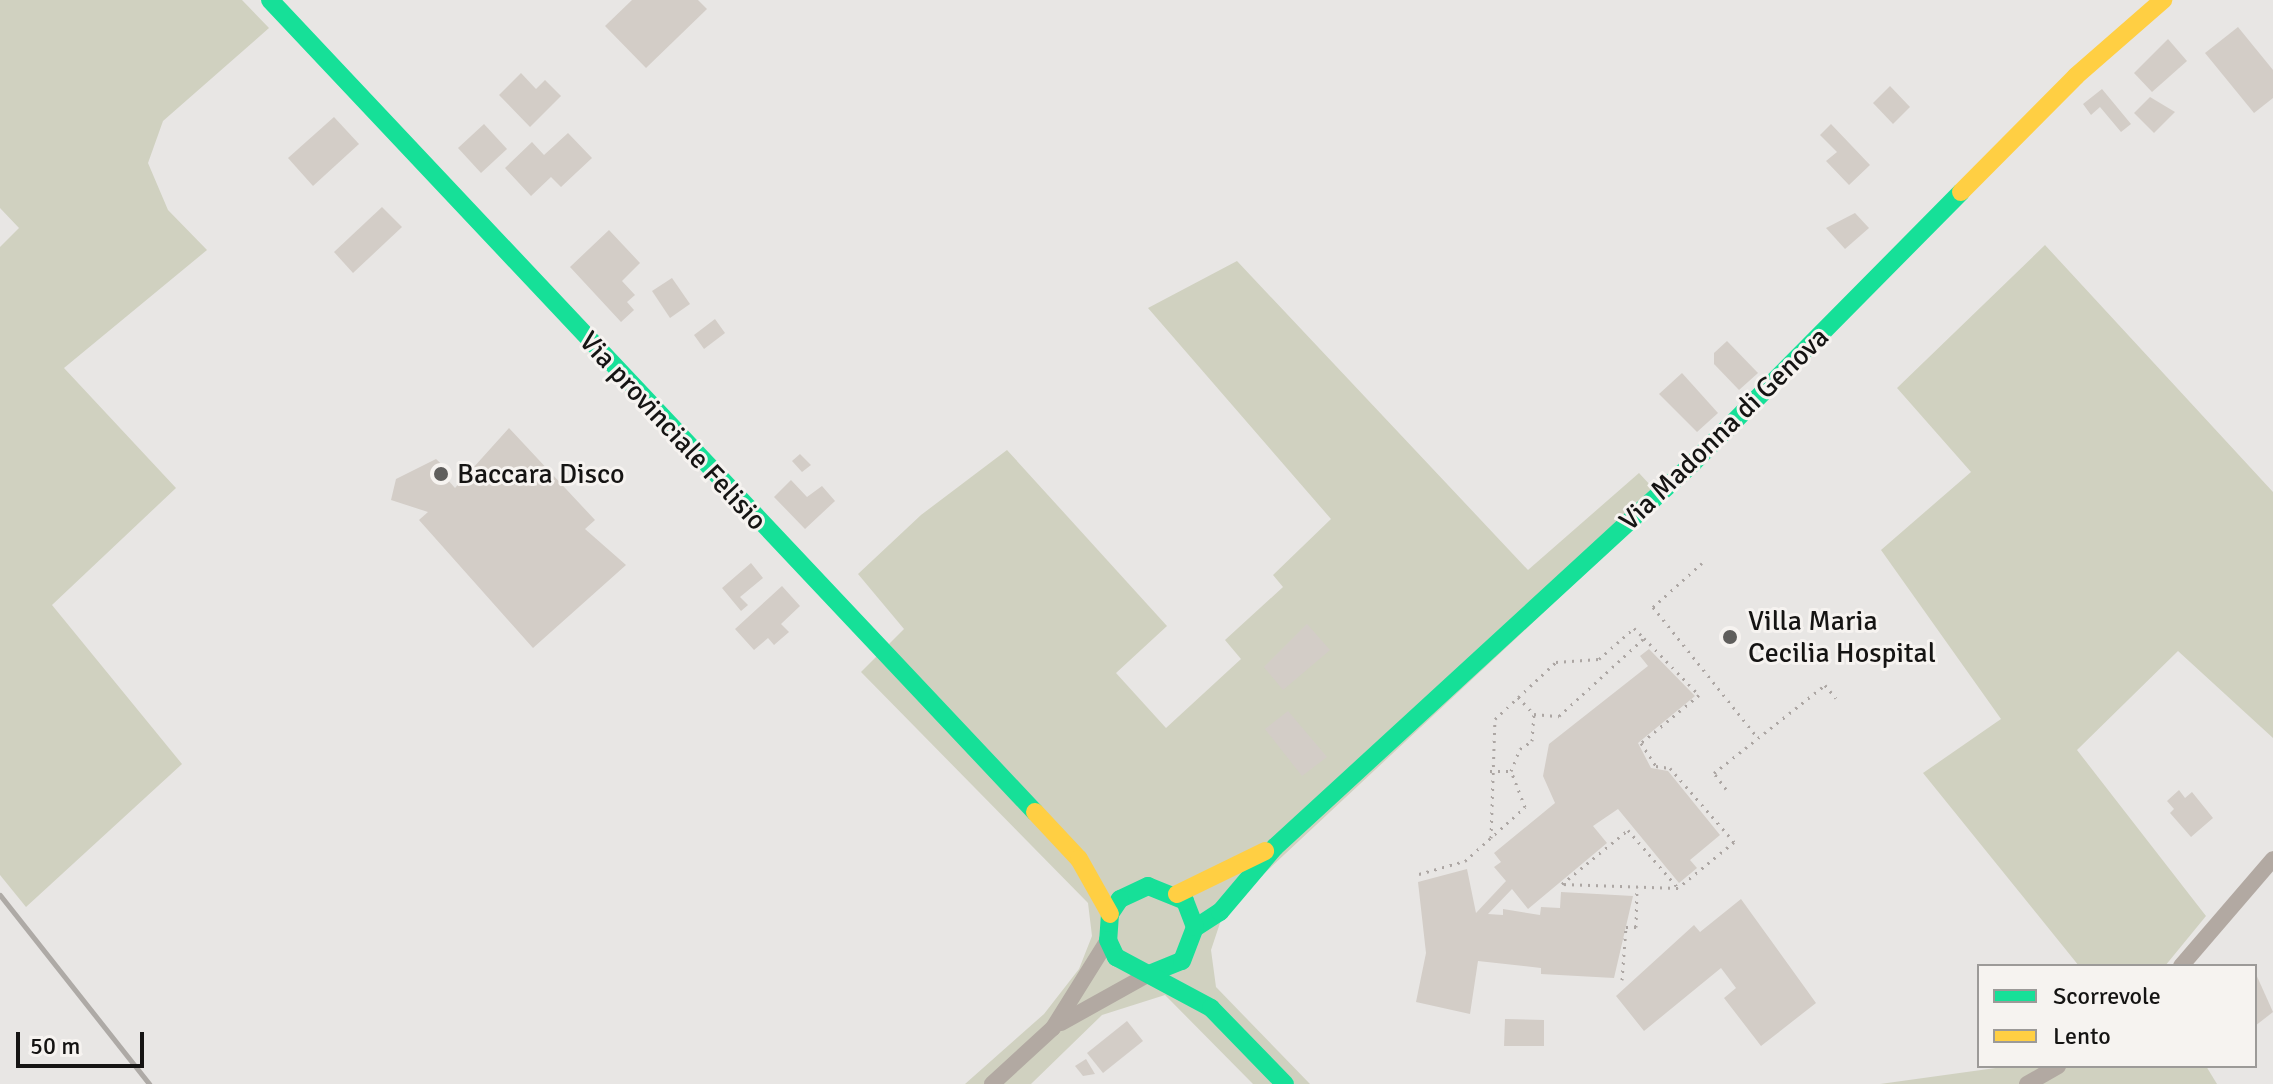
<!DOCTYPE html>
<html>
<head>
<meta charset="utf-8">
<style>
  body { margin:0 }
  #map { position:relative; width:2273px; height:1084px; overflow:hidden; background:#e8e6e4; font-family:Signika,sans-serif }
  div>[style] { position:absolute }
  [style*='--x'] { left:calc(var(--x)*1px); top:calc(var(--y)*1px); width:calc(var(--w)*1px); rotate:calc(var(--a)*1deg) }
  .green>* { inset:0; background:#d0d1c0 }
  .building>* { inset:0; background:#d3cdc7 }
  .path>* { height:3px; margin-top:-1.5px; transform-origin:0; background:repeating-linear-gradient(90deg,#aca6a3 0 2px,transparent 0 8px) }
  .street>* { height:16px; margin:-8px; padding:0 8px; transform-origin:8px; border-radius:8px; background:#b2a9a2 }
  .fast>* { height:18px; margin:-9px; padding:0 9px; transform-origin:9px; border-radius:9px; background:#16e098 }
  .slow>* { height:18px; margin:-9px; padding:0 9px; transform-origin:9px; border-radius:9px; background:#ffcf43 }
  .rail>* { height:5px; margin:-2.5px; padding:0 2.5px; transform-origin:2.5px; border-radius:2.5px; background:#aeaaa6 }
  .dots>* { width:22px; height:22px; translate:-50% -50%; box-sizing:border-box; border:4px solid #f6f3f0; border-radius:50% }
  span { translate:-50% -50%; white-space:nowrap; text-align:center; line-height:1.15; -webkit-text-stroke:6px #f6f3f0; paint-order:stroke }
  .street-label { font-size:28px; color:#151413 }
  .poi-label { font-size:28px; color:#151413 }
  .left { translate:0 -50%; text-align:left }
  .legend { position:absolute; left:1977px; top:964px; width:280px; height:104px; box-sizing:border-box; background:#f6f3f0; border:2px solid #9c9a98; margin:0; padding:10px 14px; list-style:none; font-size:24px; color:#151413 }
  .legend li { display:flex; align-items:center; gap:16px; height:40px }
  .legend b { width:40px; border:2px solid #9c9a98 }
  .scale { position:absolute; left:16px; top:1032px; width:128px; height:36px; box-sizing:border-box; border:4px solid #151413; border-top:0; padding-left:10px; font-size:24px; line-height:28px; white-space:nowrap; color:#151413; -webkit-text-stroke:6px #f6f3f0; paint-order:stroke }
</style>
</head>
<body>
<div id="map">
  <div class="green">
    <div style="clip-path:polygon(0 0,242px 0,269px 28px,163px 121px,148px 163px,168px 210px,207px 250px,64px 368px,176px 488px,52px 605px,182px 764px,26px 907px,0 875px,0 247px,19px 228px,0 208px)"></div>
    <div style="clip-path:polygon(2045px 245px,2273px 492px,2273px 738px,2178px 651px,2077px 750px,2206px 916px,2165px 966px,2079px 966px,1923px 773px,2001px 719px,1881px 550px,1971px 472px,1897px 388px)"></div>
    <div style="clip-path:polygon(1237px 261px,1528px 570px,1639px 473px,1664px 500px,1224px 911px,1211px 950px,1216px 987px,1310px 1084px,1253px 1084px,1165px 995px,1102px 1015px,1031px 1084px,965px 1084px,1044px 1014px,1079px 969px,1092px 936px,1088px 903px,861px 672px,904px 629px,858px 574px,921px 515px,1007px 450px,1167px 626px,1116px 673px,1166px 728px,1241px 659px,1225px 640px,1283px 587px,1273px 575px,1331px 519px,1148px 308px)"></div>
    <div style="clip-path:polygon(2010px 1066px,2206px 1066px,2217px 1084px,1880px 1084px)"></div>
  </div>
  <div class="building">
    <div style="clip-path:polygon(632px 0,698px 0,707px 9px,646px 68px,605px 26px)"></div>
    <div style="clip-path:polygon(2238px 27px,2273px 70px,2273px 98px,2254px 113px,2205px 53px)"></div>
    <div style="clip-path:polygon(2168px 39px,2187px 61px,2152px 92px,2134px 73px)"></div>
    <div style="clip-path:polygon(521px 73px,536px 89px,545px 80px,561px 96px,530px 127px,499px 95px)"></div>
    <div style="clip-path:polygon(1890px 86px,1910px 107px,1893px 124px,1873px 103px)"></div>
    <div style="clip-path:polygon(2102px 89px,2131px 124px,2121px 132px,2100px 107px,2091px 115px,2083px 104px)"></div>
    <div style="clip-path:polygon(2150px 97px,2175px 112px,2154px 133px,2134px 113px)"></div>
    <div style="clip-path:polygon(334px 117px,359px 144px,313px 186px,288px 158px)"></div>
    <div style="clip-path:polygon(484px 124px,507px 149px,481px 173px,458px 148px)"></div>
    <div style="clip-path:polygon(1831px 124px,1870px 165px,1849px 185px,1826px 161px,1837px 152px,1820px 135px)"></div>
    <div style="clip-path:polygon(568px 133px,592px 158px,561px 187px,551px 177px,531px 196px,505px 168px,532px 142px,544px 155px)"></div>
    <div style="clip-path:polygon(382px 207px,402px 227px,353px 273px,334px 252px)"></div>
    <div style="clip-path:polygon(1855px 213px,1869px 228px,1845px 249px,1826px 228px)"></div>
    <div style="clip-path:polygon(609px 230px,640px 263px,622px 281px,635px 295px,627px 302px,634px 310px,621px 322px,570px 267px)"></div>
    <div style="clip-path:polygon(672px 278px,690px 304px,670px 318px,652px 291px)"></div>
    <div style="clip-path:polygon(715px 319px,725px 333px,704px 349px,694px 335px)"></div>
    <div style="clip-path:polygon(1727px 341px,1758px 373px,1739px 390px,1714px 364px,1714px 353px)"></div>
    <div style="clip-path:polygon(1682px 373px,1718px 413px,1697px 432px,1659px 394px)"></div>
    <div style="clip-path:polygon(509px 428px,595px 520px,585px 529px,626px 565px,533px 648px,419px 520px,428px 512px,391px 500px,396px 479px,436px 459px,452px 474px,447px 479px,455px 488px)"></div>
    <div style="clip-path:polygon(800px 454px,811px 465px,802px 472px,792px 461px)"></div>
    <div style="clip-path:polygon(791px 480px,807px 497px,822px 486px,835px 501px,805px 529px,774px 497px)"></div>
    <div style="clip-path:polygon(751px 563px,763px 578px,740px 597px,748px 605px,741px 611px,722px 588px)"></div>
    <div style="clip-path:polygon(782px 586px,800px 606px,781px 624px,789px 632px,774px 645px,768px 638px,754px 650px,735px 629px)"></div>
    <div style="clip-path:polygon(1307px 624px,1330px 650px,1283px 690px,1264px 667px)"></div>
    <div style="clip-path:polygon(1649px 649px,1695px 696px,1638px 743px,1651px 768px,1668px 771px,1720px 835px,1690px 860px,1697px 868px,1679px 883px,1618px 809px,1593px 826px,1607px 843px,1528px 909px,1512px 889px,1488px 914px,1503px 915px,1503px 909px,1540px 915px,1541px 907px,1560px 908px,1561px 892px,1633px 896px,1614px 978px,1541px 974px,1541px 968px,1478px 961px,1470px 1014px,1416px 1002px,1426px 953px,1418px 882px,1467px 869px,1476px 913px,1506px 881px,1494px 867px,1501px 862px,1494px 853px,1555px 803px,1543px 776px,1549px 744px,1648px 666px,1640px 656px)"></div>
    <div style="clip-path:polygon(1288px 711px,1327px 757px,1302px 776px,1265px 729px)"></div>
    <div style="clip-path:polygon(2179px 790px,2185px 798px,2192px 792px,2213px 818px,2191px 837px,2170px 813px,2174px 809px,2167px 801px)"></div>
    <div style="clip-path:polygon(1741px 899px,1816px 1003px,1761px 1046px,1724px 998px,1736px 988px,1721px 968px,1644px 1031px,1616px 996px,1694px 925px,1700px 932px)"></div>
    <div style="clip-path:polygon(2255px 972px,2273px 1012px,2255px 1026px)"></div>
    <div style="clip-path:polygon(1505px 1019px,1544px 1020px,1544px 1046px,1504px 1046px)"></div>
    <div style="clip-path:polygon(1127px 1021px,1143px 1041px,1103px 1073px,1087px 1053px)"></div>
    <div style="clip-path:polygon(1086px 1059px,1095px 1074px,1083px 1076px,1075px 1066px)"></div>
  </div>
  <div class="path">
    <div style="--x:1702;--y:563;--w:66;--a:138.1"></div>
    <div style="--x:1653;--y:607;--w:168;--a:51.3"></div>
    <div style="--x:1518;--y:697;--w:23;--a:47"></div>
    <div style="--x:1490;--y:771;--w:20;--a:0"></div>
    <div style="--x:1726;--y:789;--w:20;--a:-127"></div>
    <div style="--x:1714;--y:773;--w:142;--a:-38.4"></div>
    <div style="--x:1825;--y:685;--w:17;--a:50"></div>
    <div style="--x:1491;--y:838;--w:119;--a:-88.1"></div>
    <div style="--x:1495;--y:719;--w:83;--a:-43.1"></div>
    <div style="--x:1556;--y:662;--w:43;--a:-4"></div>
    <div style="--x:1599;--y:659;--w:47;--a:-41.5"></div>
    <div style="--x:1634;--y:628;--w:14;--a:45"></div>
    <div style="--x:1419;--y:874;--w:48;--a:-15.8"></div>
    <div style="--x:1465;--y:861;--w:81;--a:-42"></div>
    <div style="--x:1525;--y:807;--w:39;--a:-111"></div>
    <div style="--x:1511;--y:771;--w:24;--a:-68"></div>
    <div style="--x:1520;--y:749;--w:14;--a:-34"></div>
    <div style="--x:1532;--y:741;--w:27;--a:-86"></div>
    <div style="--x:1534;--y:714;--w:25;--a:5"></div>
    <div style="--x:1559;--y:716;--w:115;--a:-42.5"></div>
    <div style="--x:1644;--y:638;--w:79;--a:46"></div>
    <div style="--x:1699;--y:695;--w:75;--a:140.4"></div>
    <div style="--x:1641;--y:743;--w:27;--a:57"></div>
    <div style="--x:1656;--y:766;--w:14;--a:8"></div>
    <div style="--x:1670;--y:768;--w:98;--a:49.1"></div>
    <div style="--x:1734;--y:842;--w:72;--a:140.6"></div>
    <div style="--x:1678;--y:888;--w:116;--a:-178"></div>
    <div style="--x:1562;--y:884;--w:85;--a:-39.3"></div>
    <div style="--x:1628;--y:830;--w:77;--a:49.2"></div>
    <div style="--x:1622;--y:980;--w:53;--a:-85.7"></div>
    <div style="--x:1626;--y:927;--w:10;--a:0"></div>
    <div style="--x:1636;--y:927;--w:40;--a:-88.6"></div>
  </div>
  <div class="street">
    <div style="--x:2181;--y:966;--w:141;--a:-49.3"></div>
    <div style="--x:1061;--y:1023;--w:101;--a:-29.1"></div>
    <div style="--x:992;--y:1084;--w:83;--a:-42.6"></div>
    <div style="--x:1053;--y:1028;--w:104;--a:-58"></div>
    <div style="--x:2027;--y:1084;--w:36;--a:-30"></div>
  </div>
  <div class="fast">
    <div style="--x:270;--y:0;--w:1116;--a:46.71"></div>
    <div style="--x:1195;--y:928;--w:30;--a:-33"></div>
    <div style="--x:1220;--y:912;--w:85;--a:-49.8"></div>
    <div style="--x:1275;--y:847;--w:569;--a:-42.58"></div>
    <div style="--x:1694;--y:462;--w:380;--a:-45.3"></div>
    <div style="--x:1149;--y:974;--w:35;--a:-22"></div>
    <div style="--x:1182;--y:961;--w:36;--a:-69"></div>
    <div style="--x:1195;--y:927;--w:28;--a:-111"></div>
    <div style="--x:1185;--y:901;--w:40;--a:-158"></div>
    <div style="--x:1148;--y:886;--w:31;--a:155"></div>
    <div style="--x:1120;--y:899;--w:18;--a:124"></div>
    <div style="--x:1110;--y:914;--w:26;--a:94"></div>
    <div style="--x:1108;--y:940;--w:19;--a:65"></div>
    <div style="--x:1116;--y:957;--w:108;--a:28.2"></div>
    <div style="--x:1211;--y:1008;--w:106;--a:45.8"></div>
  </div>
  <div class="slow">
    <div style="--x:1961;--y:192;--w:163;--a:-45.2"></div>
    <div style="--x:2076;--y:76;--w:116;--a:-41.1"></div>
    <div style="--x:1035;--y:812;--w:64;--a:46.9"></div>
    <div style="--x:1079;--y:859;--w:63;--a:60.6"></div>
    <div style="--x:1177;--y:894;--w:98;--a:-26"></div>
  </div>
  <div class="rail">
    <div style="--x:0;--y:895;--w:241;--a:51.7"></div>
  </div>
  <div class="dots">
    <div style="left:441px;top:474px;background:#5f5e5c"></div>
    <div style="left:1730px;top:637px;background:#5f5e5c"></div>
  </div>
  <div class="street-label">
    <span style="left:1724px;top:429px;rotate:-44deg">Via Madonna di Genova</span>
    <span style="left:673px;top:431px;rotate:47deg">Via provinciale Felisio</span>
  </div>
  <div class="poi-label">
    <span class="left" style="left:457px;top:474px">Baccara Disco</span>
    <span class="left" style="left:1748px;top:637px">Villa Maria<br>Cecilia Hospital</span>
  </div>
  <ul class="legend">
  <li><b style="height:10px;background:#16e098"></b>Scorrevole</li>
  <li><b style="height:10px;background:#ffcf43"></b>Lento</li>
  </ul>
  <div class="scale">50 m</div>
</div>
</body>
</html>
